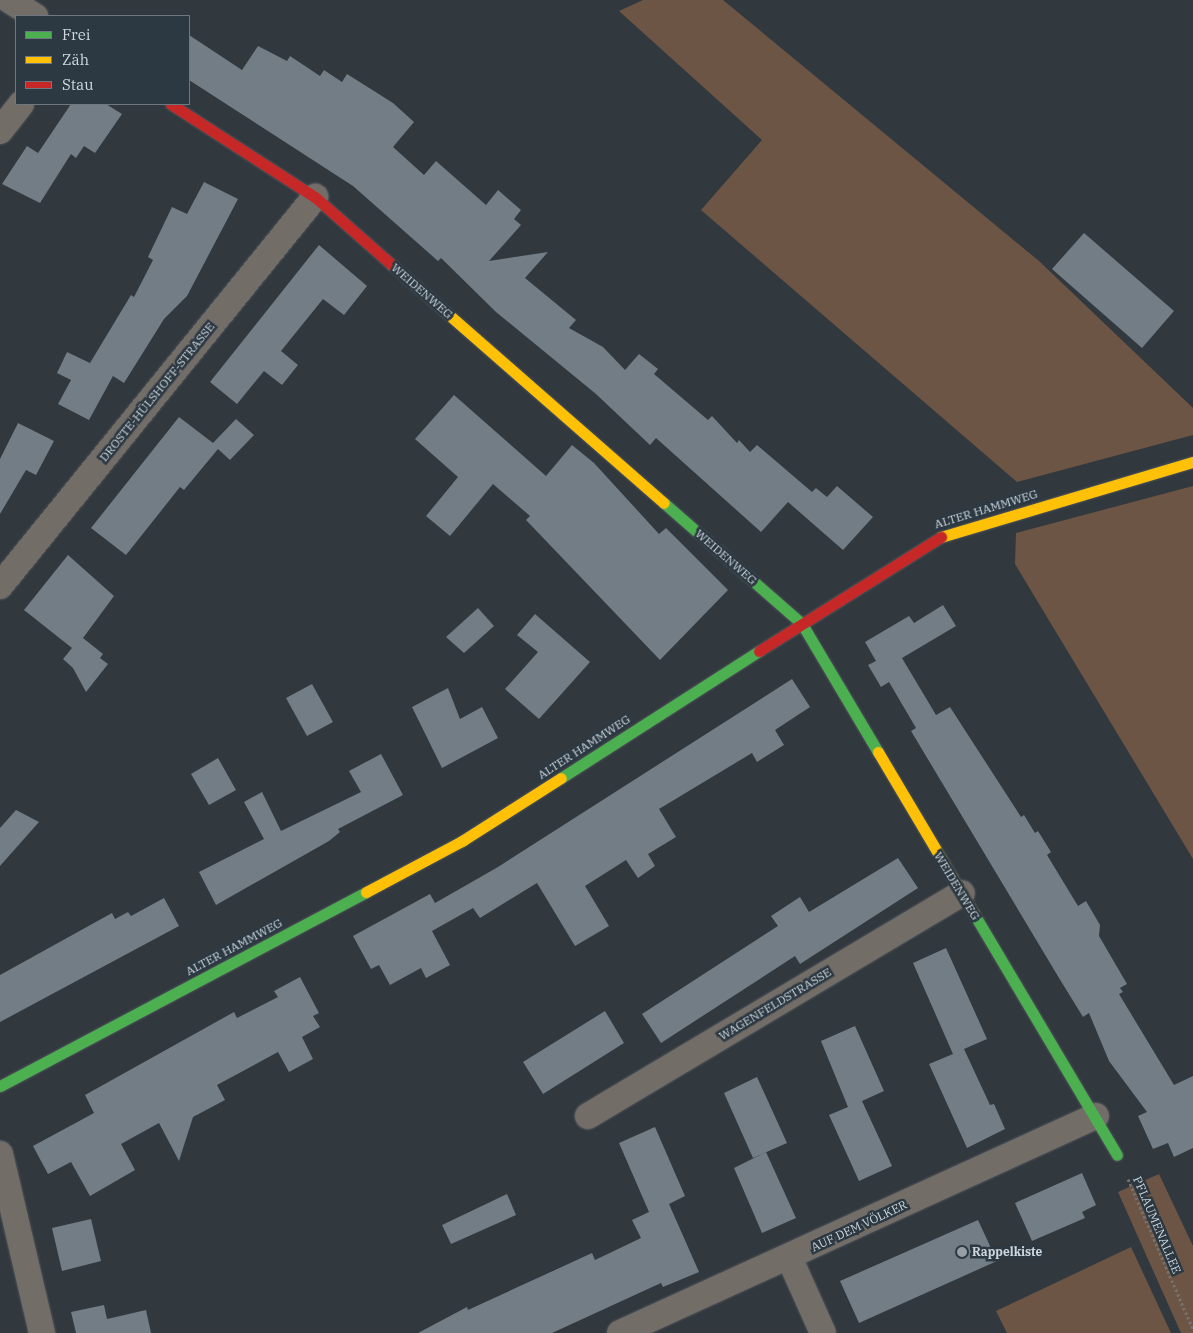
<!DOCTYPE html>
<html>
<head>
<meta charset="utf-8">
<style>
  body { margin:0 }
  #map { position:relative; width:1193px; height:1333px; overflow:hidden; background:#31383e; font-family:"IBM Plex Serif",serif }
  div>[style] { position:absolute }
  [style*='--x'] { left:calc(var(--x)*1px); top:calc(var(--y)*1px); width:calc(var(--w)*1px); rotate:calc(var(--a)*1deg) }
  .green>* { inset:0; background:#6d5546 }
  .building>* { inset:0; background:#727d86 }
  .path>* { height:3px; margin-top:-1.5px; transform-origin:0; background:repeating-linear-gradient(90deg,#75716f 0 2.5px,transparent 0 5px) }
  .roads { filter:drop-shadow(0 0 1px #4e545a) drop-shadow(0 0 1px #4e545a) }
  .street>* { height:26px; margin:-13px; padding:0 13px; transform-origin:13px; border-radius:13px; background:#736d68 }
  .fast>* { height:11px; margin:-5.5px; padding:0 5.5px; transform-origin:5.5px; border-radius:5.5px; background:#4caf50 }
  .slow>* { height:11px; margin:-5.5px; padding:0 5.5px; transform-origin:5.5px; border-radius:5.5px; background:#ffc107 }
  .jam>* { height:11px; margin:-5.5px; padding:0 5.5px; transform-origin:5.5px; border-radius:5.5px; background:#c62828 }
  .dots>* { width:14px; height:14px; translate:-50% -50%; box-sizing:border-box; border:2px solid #2c3943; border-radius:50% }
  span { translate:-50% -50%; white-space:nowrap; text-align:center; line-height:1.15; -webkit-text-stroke:5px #2c3943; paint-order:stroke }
  .street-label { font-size:12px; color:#ced6dc }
  .poi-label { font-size:12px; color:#ced6dc; font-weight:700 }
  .left { translate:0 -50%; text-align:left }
  .legend { position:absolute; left:15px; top:15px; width:175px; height:90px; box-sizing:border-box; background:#2c3943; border:1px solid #6d7880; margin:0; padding:6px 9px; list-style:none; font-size:15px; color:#ced6dc }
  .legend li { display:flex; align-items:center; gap:10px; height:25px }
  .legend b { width:25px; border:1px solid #6d7880 }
</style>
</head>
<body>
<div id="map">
  <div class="green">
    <div style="clip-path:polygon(643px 0,723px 0,1039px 261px,1193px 408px,1193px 435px,1017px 482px,701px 210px,762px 140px,619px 11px)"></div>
    <div style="clip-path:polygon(1193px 486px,1193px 859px,1015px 564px,1016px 533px)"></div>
    <div style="clip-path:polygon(1159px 1174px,1193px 1246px,1193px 1333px,1181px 1333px,1118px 1192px)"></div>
    <div style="clip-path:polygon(1131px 1247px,1171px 1333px,1007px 1333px,996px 1311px)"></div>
  </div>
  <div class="building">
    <div style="clip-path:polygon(189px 35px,242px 70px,258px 46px,287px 61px,290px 56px,320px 76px,324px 70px,342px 82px,347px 74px,393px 103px,414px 122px,393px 147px,424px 175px,436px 161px,486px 205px,498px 190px,521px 210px,514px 219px,521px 225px,489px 261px,548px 252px,525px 278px,576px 320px,569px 328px,603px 347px,625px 370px,639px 354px,658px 369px,654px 374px,708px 420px,712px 416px,737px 443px,739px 440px,750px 452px,757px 445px,812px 492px,816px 488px,827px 497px,837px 486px,873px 517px,843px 550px,788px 502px,761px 532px,656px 438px,650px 445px,596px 394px,496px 312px,441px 258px,438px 261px,353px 186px,189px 80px)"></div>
    <div style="clip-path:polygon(71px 104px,106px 104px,122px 114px,95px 153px,84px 146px,76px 158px,71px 154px,40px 203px,2px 184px,27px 146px,38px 153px)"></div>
    <div style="clip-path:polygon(204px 182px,238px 199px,187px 296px,164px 319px,124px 383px,113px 376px,89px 420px,58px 404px,71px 380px,57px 373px,67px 352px,90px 363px,131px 295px,134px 297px,153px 260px,148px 257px,172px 207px,187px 214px)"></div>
    <div style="clip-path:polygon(1084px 233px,1174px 311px,1142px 348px,1052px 269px)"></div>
    <div style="clip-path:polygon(319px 245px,367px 286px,344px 315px,323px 299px,281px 351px,298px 365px,282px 385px,264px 371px,237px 404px,210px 382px)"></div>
    <div style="clip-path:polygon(454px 395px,546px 476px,572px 445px,594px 463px,659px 534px,666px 528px,728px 590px,660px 660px,526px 520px,530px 516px,493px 484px,450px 536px,426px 516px,458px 477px,415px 439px)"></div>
    <div style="clip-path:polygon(179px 417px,213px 443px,236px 419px,254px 435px,230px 460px,218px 449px,184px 490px,180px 487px,126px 555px,91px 528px)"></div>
    <div style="clip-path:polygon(18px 423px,54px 441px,36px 475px,26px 470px,0 514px,0 459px)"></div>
    <div style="clip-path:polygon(68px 555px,114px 596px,83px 638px,103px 654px,100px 658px,108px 664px,86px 692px,73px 668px,63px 659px,72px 648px,24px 610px)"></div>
    <div style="clip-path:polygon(943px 605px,956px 626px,902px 658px,936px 715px,950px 707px,1021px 817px,1024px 815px,1035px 833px,1038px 831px,1051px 852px,1047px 855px,1078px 906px,1086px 901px,1100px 925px,1099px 936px,1127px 984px,1120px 988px,1123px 992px,1119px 994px,1174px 1085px,1193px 1076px,1193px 1148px,1174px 1157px,1168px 1143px,1153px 1149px,1138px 1116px,1147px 1112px,1109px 1061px,1089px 1013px,1083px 1017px,1059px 978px,911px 731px,916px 728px,889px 682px,881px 687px,868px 665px,876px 661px,865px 642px,909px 616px,914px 623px)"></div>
    <div style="clip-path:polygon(478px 608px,494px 626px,464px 653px,446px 637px)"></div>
    <div style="clip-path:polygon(535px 614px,590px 662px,539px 719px,505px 689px,538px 652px,517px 635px)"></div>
    <div style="clip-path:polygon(792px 679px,810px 707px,775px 730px,784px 745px,757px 762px,752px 753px,659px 809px,676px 837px,648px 854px,655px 866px,638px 878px,626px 860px,585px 886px,609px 926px,575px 946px,537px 883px,480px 918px,473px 908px,432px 931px,450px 965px,426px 978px,421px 968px,390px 985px,379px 965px,371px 969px,353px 936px,430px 894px,435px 903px,498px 867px)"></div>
    <div style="clip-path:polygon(312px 684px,333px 722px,307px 736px,286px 698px)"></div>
    <div style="clip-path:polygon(448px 688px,460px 719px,482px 707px,498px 738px,442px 768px,412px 707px)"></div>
    <div style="clip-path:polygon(381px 754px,403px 795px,338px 829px,340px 832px,329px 841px,216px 905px,199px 872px,264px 839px,244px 802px,262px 792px,281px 831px,361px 792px,349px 771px)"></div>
    <div style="clip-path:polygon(218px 758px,236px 790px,209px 805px,191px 774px)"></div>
    <div style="clip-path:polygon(16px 810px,39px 822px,0 866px,0 828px)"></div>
    <div style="clip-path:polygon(898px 858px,918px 888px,800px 964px,795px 956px,661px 1043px,642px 1014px,778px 926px,771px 916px,800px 897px,809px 912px)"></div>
    <div style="clip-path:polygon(164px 898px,179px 926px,0 1022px,0 975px,112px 913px,115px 919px,128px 912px,131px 916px)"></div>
    <div style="clip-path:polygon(946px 948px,987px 1039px,964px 1049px,990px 1105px,994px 1104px,1005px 1129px,967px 1148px,929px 1064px,953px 1054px,913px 963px)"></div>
    <div style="clip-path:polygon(300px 977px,319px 1013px,313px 1016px,320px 1027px,302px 1037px,313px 1059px,289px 1072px,278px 1052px,217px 1085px,225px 1100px,193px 1117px,179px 1161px,159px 1123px,121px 1144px,135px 1170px,90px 1196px,71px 1162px,48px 1174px,33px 1146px,94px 1113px,85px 1095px,234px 1012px,237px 1018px,278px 997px,274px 991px)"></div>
    <div style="clip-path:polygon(605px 1011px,624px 1043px,543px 1094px,523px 1062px)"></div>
    <div style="clip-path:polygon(855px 1026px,884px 1091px,862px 1101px,892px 1166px,859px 1181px,829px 1115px,848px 1107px,821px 1041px)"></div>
    <div style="clip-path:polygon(757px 1077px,787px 1143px,753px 1158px,724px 1093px)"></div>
    <div style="clip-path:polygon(655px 1127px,685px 1196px,669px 1204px,699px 1272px,663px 1287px,661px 1283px,552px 1333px,418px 1333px,467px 1307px,468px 1310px,592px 1253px,595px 1260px,641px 1238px,632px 1220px,649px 1212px,619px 1143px)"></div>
    <div style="clip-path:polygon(766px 1152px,796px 1218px,762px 1233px,734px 1168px)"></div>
    <div style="clip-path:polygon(1082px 1173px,1096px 1205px,1082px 1212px,1085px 1218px,1032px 1241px,1015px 1203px)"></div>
    <div style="clip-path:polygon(507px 1194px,516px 1215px,451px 1244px,442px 1225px)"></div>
    <div style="clip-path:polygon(91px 1219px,101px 1261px,62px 1271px,52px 1228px)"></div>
    <div style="clip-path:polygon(978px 1220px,997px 1261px,859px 1323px,840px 1281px)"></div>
    <div style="clip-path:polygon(104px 1305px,107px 1319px,146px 1310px,151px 1333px,76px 1333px,71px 1312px)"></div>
  </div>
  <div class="path">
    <div style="--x:1128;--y:1179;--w:163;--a:66.6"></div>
  </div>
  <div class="roads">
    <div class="street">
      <div style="--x:9;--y:0;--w:31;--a:32"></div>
      <div style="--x:0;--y:131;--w:34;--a:-52"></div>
      <div style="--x:0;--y:586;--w:501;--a:-51"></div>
      <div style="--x:588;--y:1116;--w:435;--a:-30.8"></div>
      <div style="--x:0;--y:1154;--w:184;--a:76.8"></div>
      <div style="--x:789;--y:1257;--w:83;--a:65.9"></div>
      <div style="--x:620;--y:1333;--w:523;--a:-24.51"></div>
    </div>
    <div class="fast">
      <div style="--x:664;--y:503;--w:184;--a:41.2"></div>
      <div style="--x:802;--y:624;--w:149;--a:59.3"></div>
      <div style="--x:561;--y:778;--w:235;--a:-32.7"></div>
      <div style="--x:974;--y:914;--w:280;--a:59.3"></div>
      <div style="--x:0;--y:1086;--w:414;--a:-27.9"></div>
    </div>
    <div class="slow">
      <div style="--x:392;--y:265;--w:361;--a:41.2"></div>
      <div style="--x:941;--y:537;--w:263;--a:-16.6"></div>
      <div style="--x:878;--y:752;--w:188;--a:59.3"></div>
      <div style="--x:366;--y:892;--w:109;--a:-28"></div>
      <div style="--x:462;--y:841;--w:117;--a:-32.5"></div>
    </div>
    <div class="jam">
      <div style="--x:171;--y:104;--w:171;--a:32.9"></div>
      <div style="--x:315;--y:197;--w:103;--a:41.4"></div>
      <div style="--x:759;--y:651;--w:215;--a:-32.1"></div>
    </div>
  </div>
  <div class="dots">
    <div style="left:962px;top:1252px;background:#979fa5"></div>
  </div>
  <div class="street-label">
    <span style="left:422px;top:291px;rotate:41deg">WEIDENWEG</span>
    <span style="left:157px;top:392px;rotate:-51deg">DROSTE-HÜLSHOFF-STRASSE</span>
    <span style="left:986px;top:509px;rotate:-17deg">ALTER HAMMWEG</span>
    <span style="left:726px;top:557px;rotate:41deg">WEIDENWEG</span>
    <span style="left:584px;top:747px;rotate:-33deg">ALTER HAMMWEG</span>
    <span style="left:957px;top:886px;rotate:59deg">WEIDENWEG</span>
    <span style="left:234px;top:947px;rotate:-28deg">ALTER HAMMWEG</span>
    <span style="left:775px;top:1004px;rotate:-31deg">WAGENFELDSTRASSE</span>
    <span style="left:1157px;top:1225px;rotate:67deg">PFLAUMENALLEE</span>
    <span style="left:859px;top:1226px;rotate:-25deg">AUF DEM VÖLKER</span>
  </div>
  <div class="poi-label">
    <span class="left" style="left:972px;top:1252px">Rappelkiste</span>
  </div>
  <ul class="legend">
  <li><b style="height:6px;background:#4caf50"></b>Frei</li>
  <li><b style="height:6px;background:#ffc107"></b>Zäh</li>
  <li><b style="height:6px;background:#c62828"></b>Stau</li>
  </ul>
</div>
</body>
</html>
